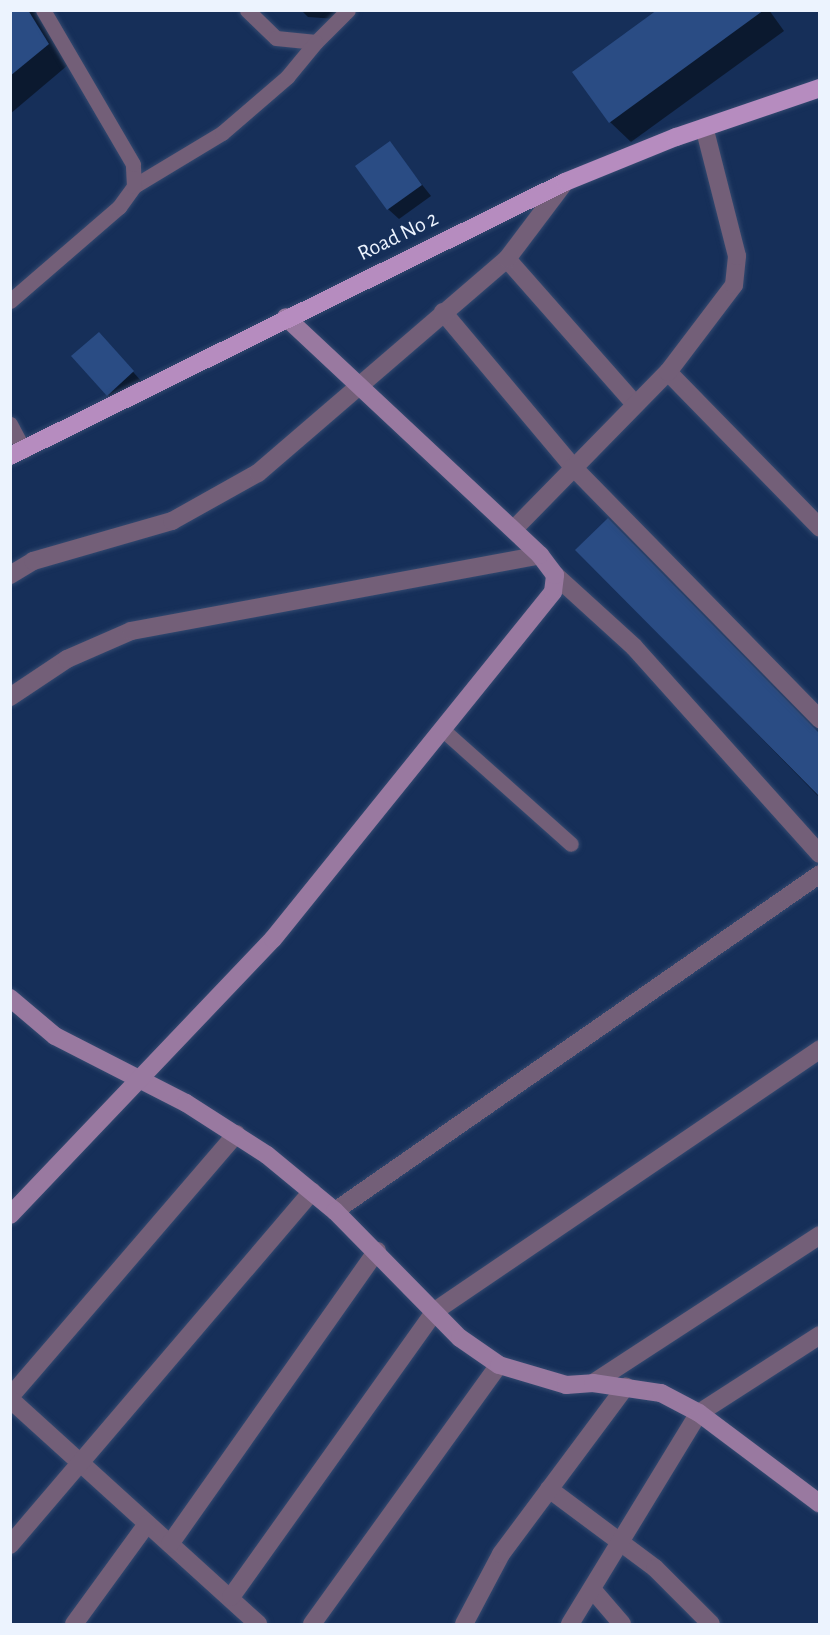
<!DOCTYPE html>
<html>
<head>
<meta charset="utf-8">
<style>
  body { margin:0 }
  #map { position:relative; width:830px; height:1635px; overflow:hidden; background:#162f59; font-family:"Alegreya Sans",sans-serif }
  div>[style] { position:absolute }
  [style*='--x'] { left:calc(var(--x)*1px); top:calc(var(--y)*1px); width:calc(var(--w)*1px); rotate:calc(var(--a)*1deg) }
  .shadow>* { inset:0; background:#0007 }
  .building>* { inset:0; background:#2a4c84 }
  .roads { filter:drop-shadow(0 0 2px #344a70) drop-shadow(0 0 2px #344a70) }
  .lane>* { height:15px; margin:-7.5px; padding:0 7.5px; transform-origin:7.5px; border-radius:7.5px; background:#735f78 }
  .street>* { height:18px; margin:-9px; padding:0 9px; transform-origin:9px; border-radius:9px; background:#735f78 }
  .secondary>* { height:18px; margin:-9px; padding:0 9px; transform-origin:9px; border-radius:9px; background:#9979a0 }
  .primary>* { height:18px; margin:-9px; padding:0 9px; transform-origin:9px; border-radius:9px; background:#b68cbf }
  span { translate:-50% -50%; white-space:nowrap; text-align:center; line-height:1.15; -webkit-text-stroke:4.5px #162f59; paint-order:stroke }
  .street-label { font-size:22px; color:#ecf3fe }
  .frame { position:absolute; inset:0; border:12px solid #ecf3fe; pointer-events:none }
</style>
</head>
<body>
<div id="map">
  <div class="shadow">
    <div style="clip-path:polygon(10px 10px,34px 10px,68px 65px,10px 114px)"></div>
    <div style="clip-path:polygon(301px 10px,351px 10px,351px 20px,308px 17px)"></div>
    <div style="clip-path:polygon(660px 10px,769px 10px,784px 31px,631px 142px,610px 122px)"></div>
    <div style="clip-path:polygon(389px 143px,431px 196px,399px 219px,388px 209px)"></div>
    <div style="clip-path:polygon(109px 345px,143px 383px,119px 405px,108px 395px)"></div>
    <div style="clip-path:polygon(577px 550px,820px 736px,820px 798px)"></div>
  </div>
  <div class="building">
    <div style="clip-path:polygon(10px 10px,28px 10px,49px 44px,10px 76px)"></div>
    <div style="clip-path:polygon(657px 10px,764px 10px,609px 123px,572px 72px)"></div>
    <div style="clip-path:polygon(390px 141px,422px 185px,387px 210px,355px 166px)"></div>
    <div style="clip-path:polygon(99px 332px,134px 371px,107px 396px,71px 356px)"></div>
    <div style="clip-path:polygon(608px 518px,820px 734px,820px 797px,575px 550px)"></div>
  </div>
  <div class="roads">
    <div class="lane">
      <div style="--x:247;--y:10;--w:40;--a:44"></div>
      <div style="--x:276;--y:38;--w:40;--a:5.7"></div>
      <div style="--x:316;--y:42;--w:45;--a:-45"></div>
      <div style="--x:134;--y:186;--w:103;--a:-31.1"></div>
      <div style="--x:222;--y:133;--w:86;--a:-40.7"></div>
      <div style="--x:287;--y:77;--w:45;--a:-50.4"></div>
      <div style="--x:10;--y:301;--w:144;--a:-40.8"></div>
      <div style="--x:119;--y:207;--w:26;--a:-54"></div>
      <div style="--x:134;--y:186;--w:22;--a:-93"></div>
      <div style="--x:133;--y:164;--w:178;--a:-120.3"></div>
      <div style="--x:10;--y:424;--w:30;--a:62"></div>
      <div style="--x:443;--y:730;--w:171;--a:41.7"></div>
    </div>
    <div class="street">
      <div style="--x:507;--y:259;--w:193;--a:48.6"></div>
      <div style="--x:443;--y:312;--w:202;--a:50"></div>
      <div style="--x:573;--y:467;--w:353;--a:45.6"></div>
      <div style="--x:668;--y:372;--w:218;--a:45.7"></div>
      <div style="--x:514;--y:529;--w:220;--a:-45.6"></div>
      <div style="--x:668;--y:372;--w:109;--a:-52.8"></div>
      <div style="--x:734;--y:285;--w:29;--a:-84"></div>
      <div style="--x:737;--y:256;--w:130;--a:-104.3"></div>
      <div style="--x:10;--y:575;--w:27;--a:-31"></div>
      <div style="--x:33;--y:561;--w:145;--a:-16.1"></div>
      <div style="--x:172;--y:521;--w:98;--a:-29.2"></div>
      <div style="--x:258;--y:473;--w:328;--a:-40.7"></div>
      <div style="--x:507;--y:259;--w:96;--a:-53"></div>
      <div style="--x:555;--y:575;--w:107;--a:42.3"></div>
      <div style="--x:634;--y:647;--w:278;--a:48.1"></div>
      <div style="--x:10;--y:697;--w:69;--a:-33.7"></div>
      <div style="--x:67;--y:659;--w:70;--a:-23.6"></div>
      <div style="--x:131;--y:631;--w:416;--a:-10.5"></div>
      <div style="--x:335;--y:1211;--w:591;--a:-34.79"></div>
      <div style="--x:593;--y:1383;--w:271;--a:-33.1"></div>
      <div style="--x:10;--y:1397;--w:347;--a:-49.3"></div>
      <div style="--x:10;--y:1399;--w:335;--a:42.2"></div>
      <div style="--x:549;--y:1489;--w:132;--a:36.7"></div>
      <div style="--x:655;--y:1568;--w:79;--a:45"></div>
      <div style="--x:170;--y:1544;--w:359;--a:-54.8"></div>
      <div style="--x:10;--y:1545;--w:465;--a:-49.5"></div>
      <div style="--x:592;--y:1589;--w:46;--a:49.4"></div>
      <div style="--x:231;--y:1597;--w:351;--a:-54.5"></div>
      <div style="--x:435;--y:1311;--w:466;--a:-34.2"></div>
      <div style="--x:74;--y:1624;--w:124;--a:-53.9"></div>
      <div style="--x:312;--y:1624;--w:319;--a:-54.2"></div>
      <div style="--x:464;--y:1624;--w:79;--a:-62.1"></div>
      <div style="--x:501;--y:1554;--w:209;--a:-53.3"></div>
      <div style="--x:570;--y:1624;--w:247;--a:-58.6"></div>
      <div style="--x:699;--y:1413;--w:144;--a:-32.8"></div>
    </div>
    <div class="secondary">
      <div style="--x:10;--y:998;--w:59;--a:40.2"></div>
      <div style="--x:55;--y:1036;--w:147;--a:27.1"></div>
      <div style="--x:186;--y:1103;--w:96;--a:32.7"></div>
      <div style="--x:267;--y:1155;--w:88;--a:39.5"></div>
      <div style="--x:335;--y:1211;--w:178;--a:45.5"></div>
      <div style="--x:460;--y:1338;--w:47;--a:34.7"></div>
      <div style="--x:499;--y:1365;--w:70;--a:16.6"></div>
      <div style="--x:566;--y:1385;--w:27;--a:-4"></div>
      <div style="--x:593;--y:1383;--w:69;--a:8.4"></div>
      <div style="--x:661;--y:1393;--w:43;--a:27.8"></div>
      <div style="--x:699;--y:1413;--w:151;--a:36.9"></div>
      <div style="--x:10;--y:1215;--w:381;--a:-46.4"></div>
      <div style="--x:273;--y:939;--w:446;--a:-51.1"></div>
      <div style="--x:553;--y:592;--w:17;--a:-83"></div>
      <div style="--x:555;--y:575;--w:25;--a:-127"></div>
      <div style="--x:540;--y:555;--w:348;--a:-136.9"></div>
    </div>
    <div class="primary">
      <div style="--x:10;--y:456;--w:619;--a:-26.28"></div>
      <div style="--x:565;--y:182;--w:120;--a:-22.1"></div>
      <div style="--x:676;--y:137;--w:152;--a:-18.8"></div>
    </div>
  </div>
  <div class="street-label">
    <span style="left:398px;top:236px;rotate:-26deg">Road No 2</span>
  </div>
  <div class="frame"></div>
</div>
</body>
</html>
